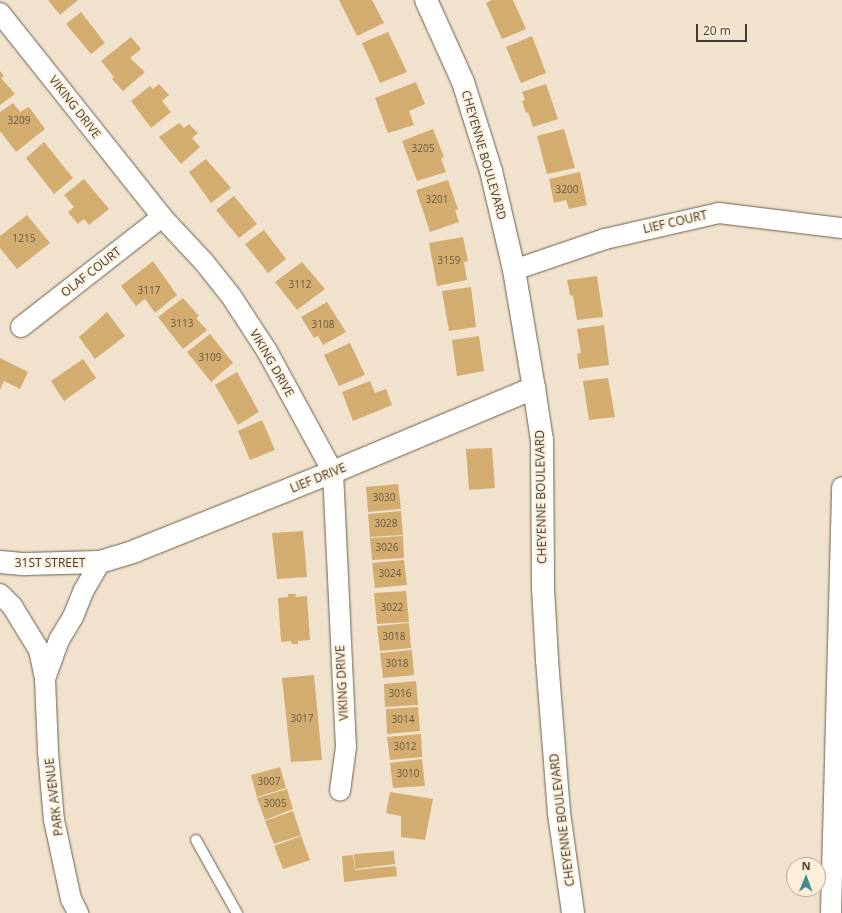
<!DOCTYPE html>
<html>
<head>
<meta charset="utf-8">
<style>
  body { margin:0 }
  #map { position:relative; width:842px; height:913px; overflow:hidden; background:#f0e2cd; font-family:"Open Sans",sans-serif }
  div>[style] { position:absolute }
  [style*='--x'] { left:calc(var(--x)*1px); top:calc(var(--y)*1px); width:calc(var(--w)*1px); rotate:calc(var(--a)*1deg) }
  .building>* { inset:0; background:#d3ad70 }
  .roads { filter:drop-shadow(0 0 1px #6c604e) drop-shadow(0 0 1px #6c604e) }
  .service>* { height:10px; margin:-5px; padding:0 5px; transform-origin:5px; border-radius:5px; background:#fff }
  .minor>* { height:20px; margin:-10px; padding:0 10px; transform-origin:10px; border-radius:10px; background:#fff }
  .tertiary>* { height:22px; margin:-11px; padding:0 11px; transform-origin:11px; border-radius:11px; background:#fff }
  span { translate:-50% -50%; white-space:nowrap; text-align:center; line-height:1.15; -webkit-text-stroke:3.5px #feefda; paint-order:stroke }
  .number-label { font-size:10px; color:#665842 }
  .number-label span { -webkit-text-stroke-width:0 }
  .street-label { font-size:12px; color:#413c33 }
  .north { position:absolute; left:786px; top:857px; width:40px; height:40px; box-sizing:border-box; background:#feefda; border:1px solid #b2a797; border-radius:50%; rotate:1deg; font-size:11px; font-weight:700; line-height:16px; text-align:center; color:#413c33 }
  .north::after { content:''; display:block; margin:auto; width:14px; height:18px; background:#428a8c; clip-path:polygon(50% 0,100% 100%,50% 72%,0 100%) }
  .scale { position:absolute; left:696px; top:24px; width:51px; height:18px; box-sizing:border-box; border:2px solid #413c33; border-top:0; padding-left:5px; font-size:12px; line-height:14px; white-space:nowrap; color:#413c33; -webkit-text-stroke:3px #feefda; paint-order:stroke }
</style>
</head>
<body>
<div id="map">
  <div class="building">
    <div style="clip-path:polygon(48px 0,78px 0,60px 15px)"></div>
    <div style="clip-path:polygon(339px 0,372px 0,384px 23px,357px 36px)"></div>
    <div style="clip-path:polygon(492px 0,513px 0,526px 29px,502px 39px,486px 3px)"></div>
    <div style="clip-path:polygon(81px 12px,105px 43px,91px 54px,66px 24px)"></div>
    <div style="clip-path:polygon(388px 32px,407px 72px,380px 83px,362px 43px)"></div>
    <div style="clip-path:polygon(532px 36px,546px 73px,521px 83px,506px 47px)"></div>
    <div style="clip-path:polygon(131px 37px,141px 49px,130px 58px,145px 72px,123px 91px,112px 79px,114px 77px,101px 61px)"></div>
    <div style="clip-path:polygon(0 71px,4px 76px,1px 78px,15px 94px,0 105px)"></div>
    <div style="clip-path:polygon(416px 82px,425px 104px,409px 111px,414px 125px,388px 133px,375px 98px)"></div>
    <div style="clip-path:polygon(159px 84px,169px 95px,162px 101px,171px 112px,151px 128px,131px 101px,150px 86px,153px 89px)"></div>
    <div style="clip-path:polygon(546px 84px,558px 119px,533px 127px,528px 112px,526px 113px,522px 101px,525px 100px,522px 92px)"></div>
    <div style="clip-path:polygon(13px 103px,20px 112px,29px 107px,45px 129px,16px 152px,0 131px,0 112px)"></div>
    <div style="clip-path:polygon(179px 123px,184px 128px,189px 124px,198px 133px,192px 138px,200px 147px,181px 164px,159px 137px)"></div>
    <div style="clip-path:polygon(433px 129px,444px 157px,441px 158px,446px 172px,417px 181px,402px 141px)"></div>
    <div style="clip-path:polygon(564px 129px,575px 168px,547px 174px,537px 136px)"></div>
    <div style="clip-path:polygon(44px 142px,73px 178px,54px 194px,26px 158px)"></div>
    <div style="clip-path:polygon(206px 159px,231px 188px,211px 203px,189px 172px)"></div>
    <div style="clip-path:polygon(580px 172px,587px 205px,569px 209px,566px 200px,554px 203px,549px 179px)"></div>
    <div style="clip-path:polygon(84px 179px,109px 209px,89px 225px,84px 219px,78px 224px,68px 212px,74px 207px,64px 195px)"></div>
    <div style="clip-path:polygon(448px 180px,458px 209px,455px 210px,459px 222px,430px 232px,416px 190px)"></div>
    <div style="clip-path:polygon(234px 196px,257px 224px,239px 238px,216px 210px)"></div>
    <div style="clip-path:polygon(27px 215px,50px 243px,17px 269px,0 248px,0 236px)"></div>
    <div style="clip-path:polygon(264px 230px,286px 259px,268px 273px,245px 244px)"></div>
    <div style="clip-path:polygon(463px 237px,468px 261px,464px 262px,467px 280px,437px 286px,429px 243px)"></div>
    <div style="clip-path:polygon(153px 261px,177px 295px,155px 313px,145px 299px,136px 306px,121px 286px)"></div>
    <div style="clip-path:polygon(302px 262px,325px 289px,297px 310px,275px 282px)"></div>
    <div style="clip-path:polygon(597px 276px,603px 317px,577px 320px,573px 296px,570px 295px,567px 280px)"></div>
    <div style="clip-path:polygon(471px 287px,476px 327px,449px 331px,442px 291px)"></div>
    <div style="clip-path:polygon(183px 298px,199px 316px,196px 318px,207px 330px,183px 349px,158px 317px)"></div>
    <div style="clip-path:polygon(327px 302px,346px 332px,323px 345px,318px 336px,314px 338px,301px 317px)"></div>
    <div style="clip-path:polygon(107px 312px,125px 336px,95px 359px,79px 337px)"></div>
    <div style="clip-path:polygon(604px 325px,609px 365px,579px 369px,577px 354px,581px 353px,577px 329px)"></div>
    <div style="clip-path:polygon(210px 334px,233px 363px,211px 382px,187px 352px)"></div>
    <div style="clip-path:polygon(479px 336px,484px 371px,457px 376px,452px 340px)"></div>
    <div style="clip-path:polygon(350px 343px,365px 375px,339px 386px,324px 355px)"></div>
    <div style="clip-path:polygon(0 358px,28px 372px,20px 389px,4px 381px,0 390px)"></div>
    <div style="clip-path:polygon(83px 359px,96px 378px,64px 401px,51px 381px)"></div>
    <div style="clip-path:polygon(237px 372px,259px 412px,238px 425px,215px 385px)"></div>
    <div style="clip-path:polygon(608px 378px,615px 417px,589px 420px,583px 381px)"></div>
    <div style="clip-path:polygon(370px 381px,375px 393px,386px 389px,392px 405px,353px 421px,342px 392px)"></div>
    <div style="clip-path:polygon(262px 420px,275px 450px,250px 460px,238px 431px)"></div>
    <div style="clip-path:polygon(492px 448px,495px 488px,469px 490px,466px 449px)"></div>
    <div style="clip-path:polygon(398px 484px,401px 509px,368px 512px,366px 487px)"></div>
    <div style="clip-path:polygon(401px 511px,403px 535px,370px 537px,368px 514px)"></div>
    <div style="clip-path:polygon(303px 531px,307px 577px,277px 579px,272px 533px)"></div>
    <div style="clip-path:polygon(403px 536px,404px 558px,372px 560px,370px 538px)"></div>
    <div style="clip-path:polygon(404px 560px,407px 585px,375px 588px,372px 563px)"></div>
    <div style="clip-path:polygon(406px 591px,409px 622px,377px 624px,374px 593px)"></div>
    <div style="clip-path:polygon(288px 594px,296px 594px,295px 597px,307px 596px,310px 640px,298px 641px,298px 644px,292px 644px,291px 641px,281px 642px,278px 598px,288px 597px)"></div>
    <div style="clip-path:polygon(409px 623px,411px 648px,380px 651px,377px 626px)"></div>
    <div style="clip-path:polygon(412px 650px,414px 675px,383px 678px,380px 653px)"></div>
    <div style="clip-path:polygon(314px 675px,322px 760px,291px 762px,282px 678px)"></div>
    <div style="clip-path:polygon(416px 681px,418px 705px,385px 707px,384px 684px)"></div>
    <div style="clip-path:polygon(418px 707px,420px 731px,387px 734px,386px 709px)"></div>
    <div style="clip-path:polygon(421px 734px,422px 757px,390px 760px,387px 737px)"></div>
    <div style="clip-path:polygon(422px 759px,425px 786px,393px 788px,390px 763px)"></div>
    <div style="clip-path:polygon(280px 767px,286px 788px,257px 797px,251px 775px)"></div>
    <div style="clip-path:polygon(287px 789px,293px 809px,265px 820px,257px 798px)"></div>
    <div style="clip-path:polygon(390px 792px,433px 799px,425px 840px,401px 837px,401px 816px,386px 813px)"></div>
    <div style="clip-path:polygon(293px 811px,301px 835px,274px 844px,265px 821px)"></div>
    <div style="clip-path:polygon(301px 836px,310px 860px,283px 869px,274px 846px)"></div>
    <div style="clip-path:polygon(394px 851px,395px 864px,355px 869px,354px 854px)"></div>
    <div style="clip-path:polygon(353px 855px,355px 870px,396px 866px,397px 876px,344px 882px,342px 856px)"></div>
  </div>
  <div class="roads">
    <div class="service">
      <div style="--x:196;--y:840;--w:84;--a:60.7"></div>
    </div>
    <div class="minor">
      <div style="--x:0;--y:13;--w:260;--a:51.5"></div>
      <div style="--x:162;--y:217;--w:62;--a:47"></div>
      <div style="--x:204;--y:262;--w:43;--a:51.5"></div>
      <div style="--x:231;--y:296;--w:66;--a:56.8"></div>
      <div style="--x:267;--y:351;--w:138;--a:61.4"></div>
      <div style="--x:333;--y:472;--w:275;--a:87.3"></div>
      <div style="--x:346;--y:747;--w:44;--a:97.8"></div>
      <div style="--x:514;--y:270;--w:96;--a:-18.8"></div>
      <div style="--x:605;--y:239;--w:117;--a:-12.8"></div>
      <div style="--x:719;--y:213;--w:124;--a:7"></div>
      <div style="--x:21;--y:327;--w:179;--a:-38"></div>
      <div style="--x:0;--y:594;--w:17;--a:45"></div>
      <div style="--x:12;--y:606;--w:52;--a:58.5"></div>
      <div style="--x:39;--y:650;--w:30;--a:78"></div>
      <div style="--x:45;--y:679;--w:73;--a:87.6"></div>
      <div style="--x:48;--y:752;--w:68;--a:85"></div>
      <div style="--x:54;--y:820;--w:81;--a:77.9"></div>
      <div style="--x:71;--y:899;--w:16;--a:63"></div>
      <div style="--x:45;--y:679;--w:41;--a:-70.3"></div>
      <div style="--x:59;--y:640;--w:27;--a:-59"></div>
      <div style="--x:73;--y:617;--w:29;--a:-68"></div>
      <div style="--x:84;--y:590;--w:32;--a:-60"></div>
      <div style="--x:831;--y:913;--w:426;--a:-88.5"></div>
    </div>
    <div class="tertiary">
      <div style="--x:426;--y:0;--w:90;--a:65.7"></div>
      <div style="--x:463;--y:82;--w:93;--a:72.5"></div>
      <div style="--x:491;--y:171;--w:102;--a:76.9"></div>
      <div style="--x:514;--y:270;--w:120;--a:80.4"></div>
      <div style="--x:534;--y:388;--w:53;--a:81.3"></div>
      <div style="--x:542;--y:440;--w:148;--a:89.6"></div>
      <div style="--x:543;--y:588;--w:72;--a:86.8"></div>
      <div style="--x:547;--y:660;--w:153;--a:85.5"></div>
      <div style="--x:559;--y:813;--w:101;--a:82"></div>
      <div style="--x:0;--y:562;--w:25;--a:5"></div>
      <div style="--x:25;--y:564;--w:75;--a:-1.5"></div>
      <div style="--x:100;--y:562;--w:37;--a:-17"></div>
      <div style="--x:135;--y:551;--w:213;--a:-21.8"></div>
      <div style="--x:333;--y:472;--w:218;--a:-22.7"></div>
    </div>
  </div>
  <div class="number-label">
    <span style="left:19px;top:121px">3209</span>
    <span style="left:423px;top:149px">3205</span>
    <span style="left:567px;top:190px">3200</span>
    <span style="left:437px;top:200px">3201</span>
    <span style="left:24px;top:239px">1215</span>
    <span style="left:449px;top:261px">3159</span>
    <span style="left:300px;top:285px">3112</span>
    <span style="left:149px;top:291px">3117</span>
    <span style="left:182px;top:324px">3113</span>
    <span style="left:323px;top:325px">3108</span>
    <span style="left:210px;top:358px">3109</span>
    <span style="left:384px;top:498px">3030</span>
    <span style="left:386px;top:524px">3028</span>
    <span style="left:387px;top:548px">3026</span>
    <span style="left:390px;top:574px">3024</span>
    <span style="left:392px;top:608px">3022</span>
    <span style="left:394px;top:637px">3018</span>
    <span style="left:397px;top:664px">3018</span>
    <span style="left:400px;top:694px">3016</span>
    <span style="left:302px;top:719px">3017</span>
    <span style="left:403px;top:720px">3014</span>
    <span style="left:405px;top:747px">3012</span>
    <span style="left:408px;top:774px">3010</span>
    <span style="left:269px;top:782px">3007</span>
    <span style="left:275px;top:804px">3005</span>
  </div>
  <div class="street-label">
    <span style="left:75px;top:107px;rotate:52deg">VIKING DRIVE</span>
    <span style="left:484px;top:155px;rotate:74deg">CHEYENNE BOULEVARD</span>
    <span style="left:675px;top:222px;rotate:-13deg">LIEF COURT</span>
    <span style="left:91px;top:272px;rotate:-38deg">OLAF COURT</span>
    <span style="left:272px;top:363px;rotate:60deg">VIKING DRIVE</span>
    <span style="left:318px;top:478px;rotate:-22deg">LIEF DRIVE</span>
    <span style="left:541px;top:497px;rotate:-91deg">CHEYENNE BOULEVARD</span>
    <span style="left:50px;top:563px">31ST STREET</span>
    <span style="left:342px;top:683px;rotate:-93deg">VIKING DRIVE</span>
    <span style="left:54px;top:797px;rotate:-97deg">PARK AVENUE</span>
    <span style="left:562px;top:820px;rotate:-97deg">CHEYENNE BOULEVARD</span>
  </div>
  <div class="north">N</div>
  <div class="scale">20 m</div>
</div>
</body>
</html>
